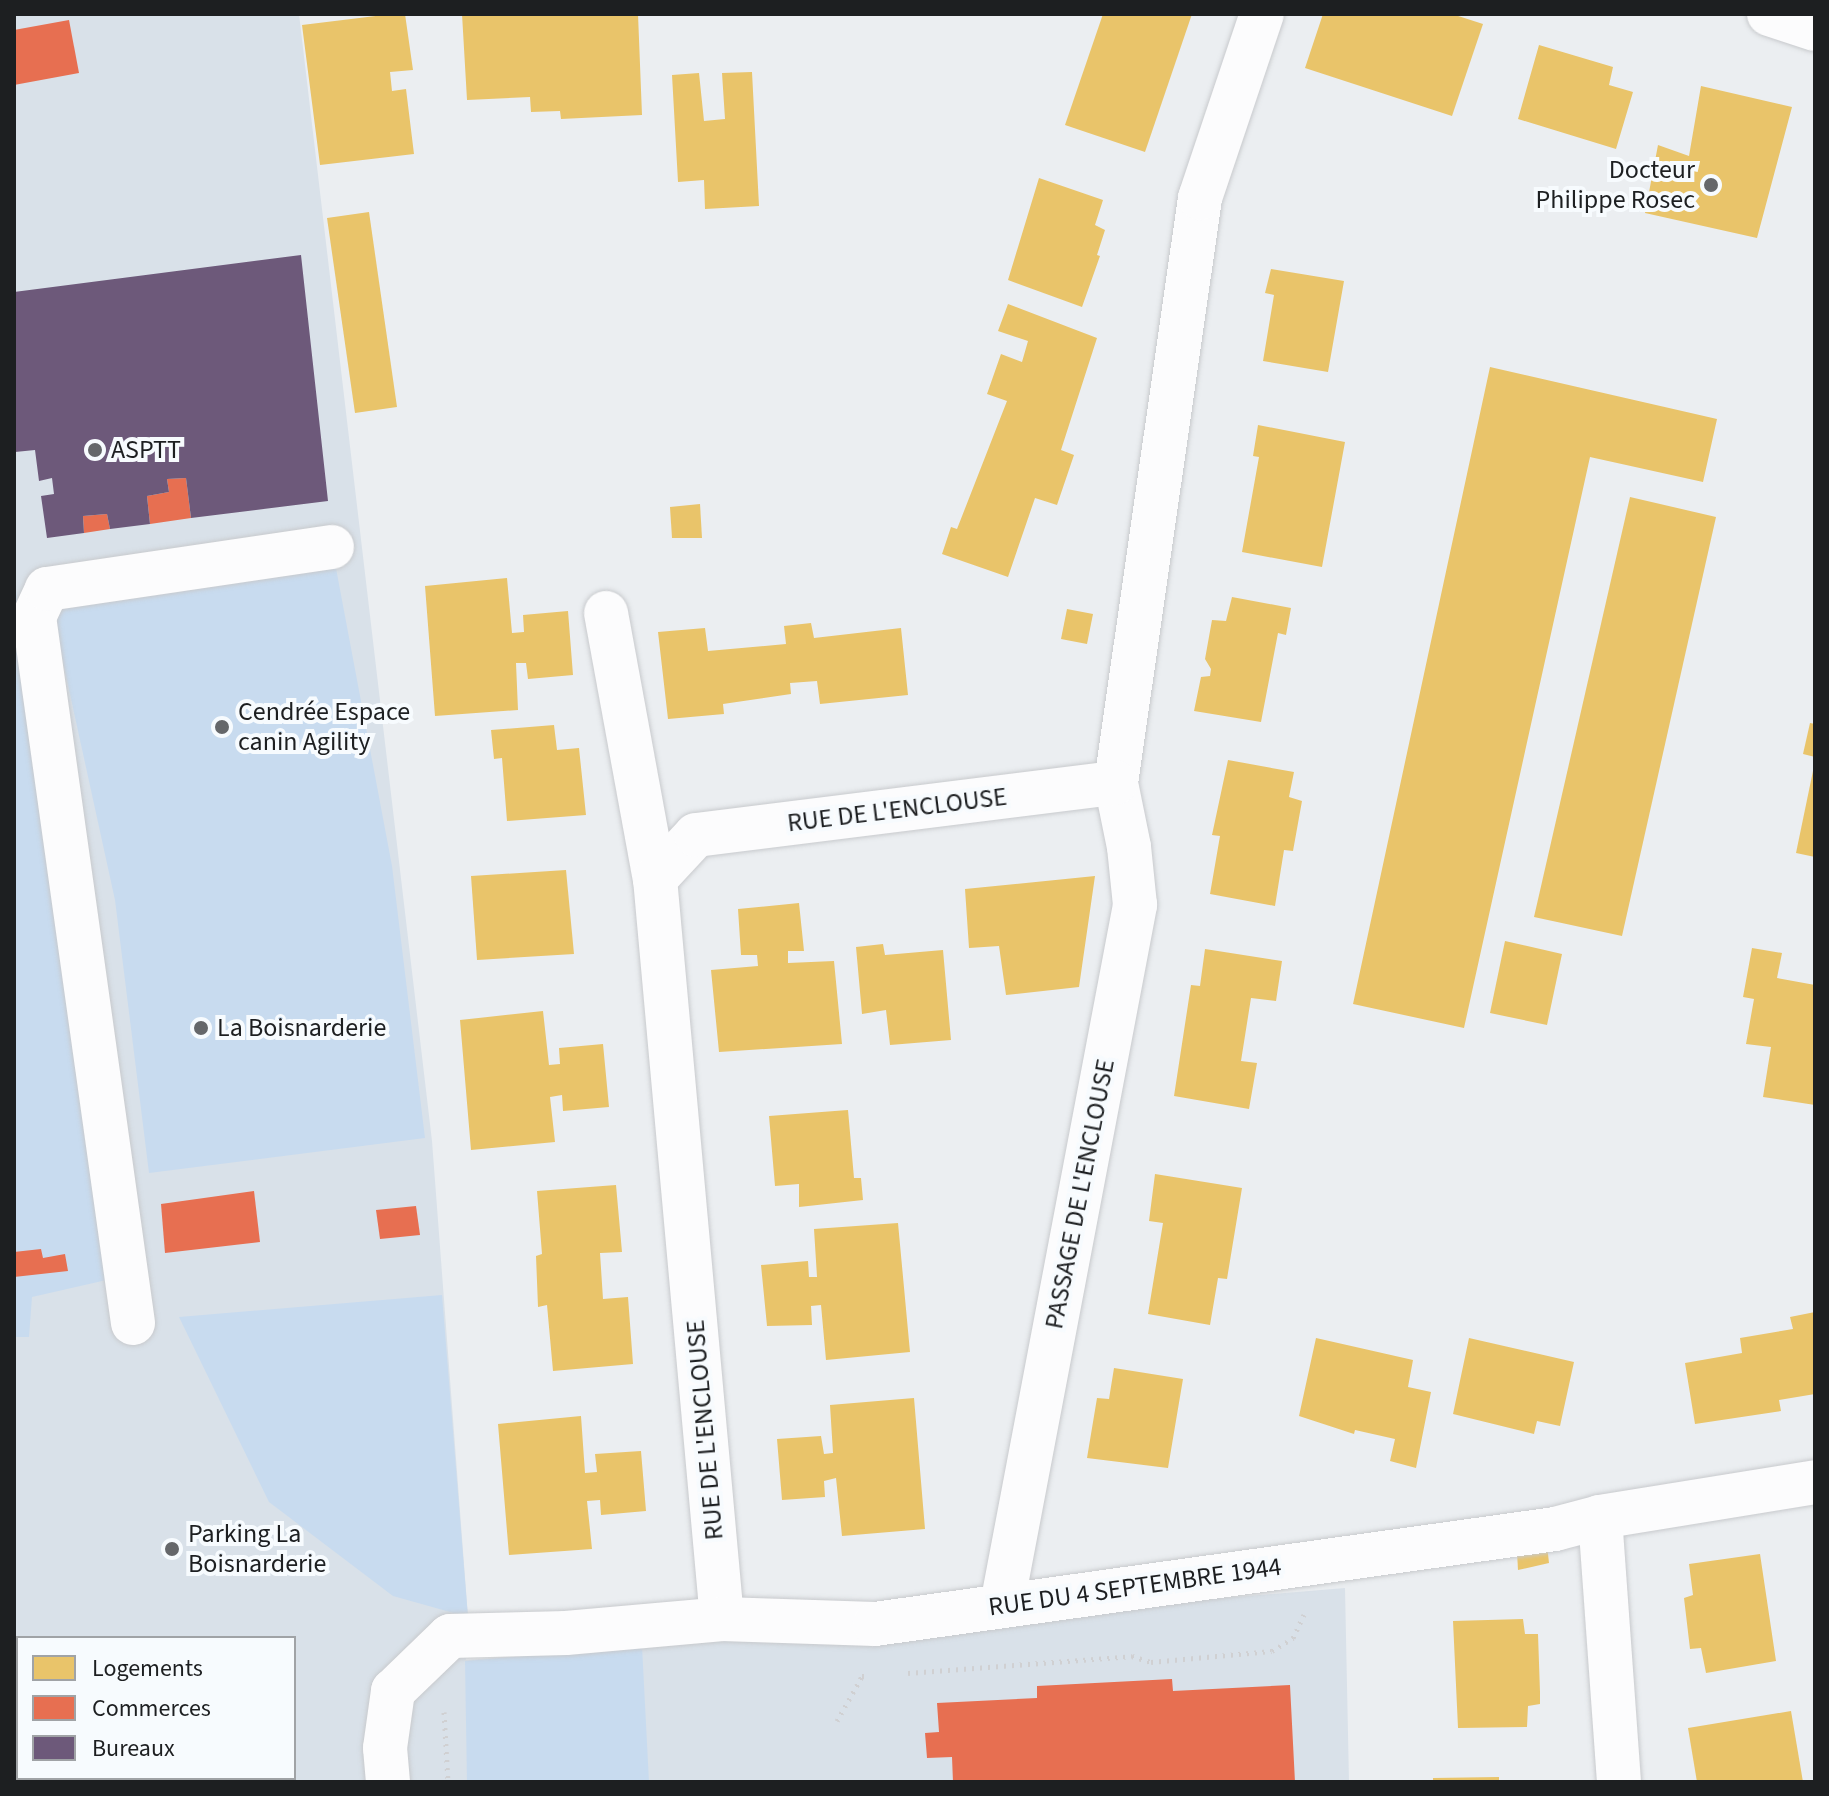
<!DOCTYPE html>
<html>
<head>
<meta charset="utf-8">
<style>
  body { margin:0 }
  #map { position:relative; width:1829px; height:1796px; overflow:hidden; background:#ebeef1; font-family:"Source Sans 3",sans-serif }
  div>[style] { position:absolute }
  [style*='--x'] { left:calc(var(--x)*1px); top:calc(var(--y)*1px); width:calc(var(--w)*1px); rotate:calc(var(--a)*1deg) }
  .built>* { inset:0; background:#d9e1e9 }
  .green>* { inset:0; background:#c8dbef }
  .homes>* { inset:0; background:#e9c46a }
  .shops>* { inset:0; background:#e76f51 }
  .offices>* { inset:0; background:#6d597a }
  .path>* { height:5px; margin-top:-2.5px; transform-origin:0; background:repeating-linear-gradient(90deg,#d0d0d2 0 2px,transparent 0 8px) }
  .roads { filter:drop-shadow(0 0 2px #c8cacd) drop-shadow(0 0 2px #c8cacd) }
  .minor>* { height:44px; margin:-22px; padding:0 22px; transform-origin:22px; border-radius:22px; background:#fcfcfd }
  .dots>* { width:22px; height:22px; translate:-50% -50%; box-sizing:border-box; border:4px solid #f7fbfe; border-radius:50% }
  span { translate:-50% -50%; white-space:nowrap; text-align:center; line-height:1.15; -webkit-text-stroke:8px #f7fbfe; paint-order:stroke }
  .poi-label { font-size:26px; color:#1d1f21 }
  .right { translate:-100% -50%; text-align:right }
  .left { translate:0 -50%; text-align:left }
  .street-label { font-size:26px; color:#1d1f21 }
  .frame { position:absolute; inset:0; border:16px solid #1d1f21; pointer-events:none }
  .legend { position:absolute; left:16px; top:1636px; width:280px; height:144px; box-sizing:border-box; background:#f7fbfe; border:2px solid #a0a3a6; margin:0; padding:10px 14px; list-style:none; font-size:24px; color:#1d1f21 }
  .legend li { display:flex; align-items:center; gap:16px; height:40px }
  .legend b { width:40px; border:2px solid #a0a3a6 }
</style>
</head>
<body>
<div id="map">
  <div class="built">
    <div style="clip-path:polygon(evenodd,14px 14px,299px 14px,432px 1141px,468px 1617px,466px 1660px,1345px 1588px,1349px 1782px,14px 1782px,14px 14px,18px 1638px,294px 1638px,294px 1778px,18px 1778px,18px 1638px)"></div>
  </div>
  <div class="green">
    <div style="clip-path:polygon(332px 547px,392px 866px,425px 1138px,149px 1173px,115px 900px,47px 589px)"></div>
    <div style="clip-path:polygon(14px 575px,53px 880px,111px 1279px,32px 1297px,29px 1337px,14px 1337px)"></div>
    <div style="clip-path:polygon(442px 1295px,468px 1617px,393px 1596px,269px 1502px,179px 1317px)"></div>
    <div style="clip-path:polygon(642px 1646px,649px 1782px,467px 1782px,465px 1661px)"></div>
  </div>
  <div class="homes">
    <div style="clip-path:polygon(392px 14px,405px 14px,413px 70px,390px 72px,392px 91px,406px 89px,414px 154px,320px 165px,302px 25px)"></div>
    <div style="clip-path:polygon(462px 14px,638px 14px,642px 115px,561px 119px,560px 111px,531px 112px,530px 97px,467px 100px)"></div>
    <div style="clip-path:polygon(1103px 14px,1192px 14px,1145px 152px,1065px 125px)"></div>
    <div style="clip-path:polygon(1323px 14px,1452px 14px,1483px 24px,1452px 116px,1305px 68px)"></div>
    <div style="clip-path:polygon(1539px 45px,1613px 67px,1609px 85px,1633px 92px,1616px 149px,1518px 119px)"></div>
    <div style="clip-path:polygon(752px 72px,759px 206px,705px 209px,704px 180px,678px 182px,672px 75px,699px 73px,704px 121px,725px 119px,722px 73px)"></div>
    <div style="clip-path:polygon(1701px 86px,1792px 107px,1757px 238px,1645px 213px,1658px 145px,1689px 156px)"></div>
    <div style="clip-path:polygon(1039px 178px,1103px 200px,1095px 225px,1105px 230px,1097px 255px,1100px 256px,1082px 307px,1008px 280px)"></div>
    <div style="clip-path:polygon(369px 212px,397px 407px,355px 413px,327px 218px)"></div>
    <div style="clip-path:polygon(1271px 269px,1344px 281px,1328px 372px,1263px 361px,1274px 295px,1265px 293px)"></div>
    <div style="clip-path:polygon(1008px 304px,1097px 338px,1061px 450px,1074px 455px,1057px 505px,1035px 498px,1008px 577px,942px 554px,951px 527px,957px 529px,1007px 401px,987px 394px,1001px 354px,1022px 362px,1028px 341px,998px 331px)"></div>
    <div style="clip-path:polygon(1490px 367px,1717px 419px,1703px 482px,1590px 457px,1464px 1028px,1353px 1004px)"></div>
    <div style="clip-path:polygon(1258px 425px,1345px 442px,1322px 567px,1242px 552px,1259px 457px,1253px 456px)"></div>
    <div style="clip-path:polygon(1630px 497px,1716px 517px,1622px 936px,1534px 917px)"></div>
    <div style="clip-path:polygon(700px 504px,702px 538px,672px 538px,670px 507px)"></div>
    <div style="clip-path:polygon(507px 578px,512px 633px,524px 632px,523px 615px,568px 611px,573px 675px,528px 679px,526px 663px,516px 663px,518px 710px,435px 716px,425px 586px)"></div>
    <div style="clip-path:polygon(1232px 597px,1291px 608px,1286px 635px,1278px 633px,1261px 722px,1194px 711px,1201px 677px,1210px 676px,1211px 669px,1205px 659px,1212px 620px,1226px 621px)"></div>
    <div style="clip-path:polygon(1067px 609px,1093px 614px,1087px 644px,1061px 639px)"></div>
    <div style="clip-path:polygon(811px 623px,814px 638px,901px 628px,908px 695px,820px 704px,817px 681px,790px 683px,791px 694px,723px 704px,724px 714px,668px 719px,658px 632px,705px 628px,708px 651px,786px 644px,784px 626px)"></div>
    <div style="clip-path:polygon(1810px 723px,1815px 724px,1815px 757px,1803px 754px)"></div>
    <div style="clip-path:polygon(554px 725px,557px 750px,579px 748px,586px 815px,507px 821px,502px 758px,494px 759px,491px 730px)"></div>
    <div style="clip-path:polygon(1228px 760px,1294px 772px,1289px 797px,1302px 801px,1293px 851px,1284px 850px,1275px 906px,1210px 894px,1220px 836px,1212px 835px)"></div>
    <div style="clip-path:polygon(1814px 766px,1815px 766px,1815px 857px,1796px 853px)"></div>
    <div style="clip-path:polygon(566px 870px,574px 954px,477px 960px,471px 876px)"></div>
    <div style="clip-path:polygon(1095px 876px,1079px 987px,1006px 995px,999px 946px,969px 948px,965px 889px)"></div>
    <div style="clip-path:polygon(799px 903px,804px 951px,788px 951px,788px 963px,834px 961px,842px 1044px,719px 1052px,711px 970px,758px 966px,757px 955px,741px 955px,738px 909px)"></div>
    <div style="clip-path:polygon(1505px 941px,1562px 954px,1547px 1025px,1490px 1013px)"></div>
    <div style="clip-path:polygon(883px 944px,885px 955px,943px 950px,951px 1040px,890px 1045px,886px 1010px,862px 1014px,856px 947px)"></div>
    <div style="clip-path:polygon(1752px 948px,1782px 953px,1777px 978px,1815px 985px,1815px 1105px,1763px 1097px,1771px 1047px,1746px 1044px,1754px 999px,1743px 997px)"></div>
    <div style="clip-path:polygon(1205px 949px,1282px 961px,1276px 1001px,1251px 998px,1241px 1061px,1257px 1063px,1249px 1109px,1174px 1096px,1191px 985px,1200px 986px)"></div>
    <div style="clip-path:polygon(543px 1011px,549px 1065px,560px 1064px,559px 1048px,603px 1044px,609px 1107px,563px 1111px,562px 1095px,550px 1097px,555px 1142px,471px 1150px,460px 1020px)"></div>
    <div style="clip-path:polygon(848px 1110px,854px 1178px,861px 1178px,863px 1200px,799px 1207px,799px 1184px,775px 1186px,769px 1116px)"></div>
    <div style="clip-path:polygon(1155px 1174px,1242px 1188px,1227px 1279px,1218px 1278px,1210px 1325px,1148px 1314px,1163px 1223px,1149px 1221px)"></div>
    <div style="clip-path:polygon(616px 1185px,622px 1252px,600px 1253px,603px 1299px,628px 1297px,633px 1364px,553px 1371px,547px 1305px,538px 1307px,536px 1256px,542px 1254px,537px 1191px)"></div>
    <div style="clip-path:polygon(898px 1223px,910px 1352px,826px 1360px,821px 1305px,811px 1306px,812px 1325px,767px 1326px,761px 1265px,808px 1261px,809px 1277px,817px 1277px,814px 1229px)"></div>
    <div style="clip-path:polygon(1815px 1312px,1815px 1394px,1779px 1400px,1781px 1411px,1695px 1424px,1685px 1363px,1742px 1353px,1740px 1338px,1793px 1329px,1790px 1317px)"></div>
    <div style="clip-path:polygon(1316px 1338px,1413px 1360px,1408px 1387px,1431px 1392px,1416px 1468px,1390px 1461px,1395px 1439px,1355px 1430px,1354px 1434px,1299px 1416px)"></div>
    <div style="clip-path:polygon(1469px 1338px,1574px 1362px,1560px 1426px,1537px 1421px,1534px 1434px,1453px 1414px)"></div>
    <div style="clip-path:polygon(1114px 1368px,1183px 1379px,1168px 1468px,1087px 1458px,1097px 1398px,1109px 1399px)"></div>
    <div style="clip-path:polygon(914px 1398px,925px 1529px,842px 1536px,836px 1478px,824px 1481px,825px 1497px,782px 1500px,777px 1439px,821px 1436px,824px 1454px,833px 1453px,830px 1405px)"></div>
    <div style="clip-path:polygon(581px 1416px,585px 1473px,597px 1472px,595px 1454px,641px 1451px,646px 1511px,601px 1515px,600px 1500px,587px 1501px,592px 1549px,509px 1555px,498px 1424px)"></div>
    <div style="clip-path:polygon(1547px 1545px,1549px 1563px,1518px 1570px,1517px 1552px)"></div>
    <div style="clip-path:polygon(1760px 1554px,1776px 1661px,1706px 1673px,1701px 1648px,1690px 1649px,1684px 1598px,1693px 1595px,1689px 1564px)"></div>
    <div style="clip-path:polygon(1523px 1619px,1525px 1634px,1538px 1634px,1540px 1692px,1540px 1704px,1528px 1706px,1527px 1727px,1458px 1728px,1453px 1621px)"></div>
    <div style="clip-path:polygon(1791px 1711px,1803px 1782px,1697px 1782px,1688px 1728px)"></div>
    <div style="clip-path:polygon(1499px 1777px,1499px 1782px,1433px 1782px,1433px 1778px)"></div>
  </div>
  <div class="shops">
    <div style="clip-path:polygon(69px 20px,79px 73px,14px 85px,14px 30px)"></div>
    <div style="clip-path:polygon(186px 478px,191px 518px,150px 524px,147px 496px,169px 492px,167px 479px)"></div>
    <div style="clip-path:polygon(107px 514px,110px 529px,84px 533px,83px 516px)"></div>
    <div style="clip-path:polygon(254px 1191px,260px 1242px,165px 1253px,161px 1204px)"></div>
    <div style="clip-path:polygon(416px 1206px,420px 1235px,380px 1239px,376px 1210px)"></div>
    <div style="clip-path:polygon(41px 1249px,43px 1258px,65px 1254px,68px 1271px,14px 1277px,14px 1252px)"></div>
    <div style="clip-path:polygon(1172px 1679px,1173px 1691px,1290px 1685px,1295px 1782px,953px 1782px,952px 1757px,927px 1758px,925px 1733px,939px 1732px,937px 1703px,1037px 1698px,1037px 1686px)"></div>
    <div style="clip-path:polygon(14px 1763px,18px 1763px,18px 1778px,191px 1778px,192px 1782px,14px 1782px)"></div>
  </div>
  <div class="offices">
    <div style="clip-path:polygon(301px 255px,328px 501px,191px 518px,186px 478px,167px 479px,169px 492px,147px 496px,150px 524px,110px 529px,107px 514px,83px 516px,84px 533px,47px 538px,41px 496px,54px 494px,52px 478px,39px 481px,35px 450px,15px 452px,14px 292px)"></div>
  </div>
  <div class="path">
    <div style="--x:14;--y:510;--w:3;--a:0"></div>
    <div style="--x:908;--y:1673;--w:225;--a:-4.3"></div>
    <div style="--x:1132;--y:1656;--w:20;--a:18"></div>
    <div style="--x:1151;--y:1662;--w:121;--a:-5.2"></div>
    <div style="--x:1272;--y:1651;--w:25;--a:-32"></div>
    <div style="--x:1293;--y:1638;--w:26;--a:-65"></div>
    <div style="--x:444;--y:1712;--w:70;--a:86.7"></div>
    <div style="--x:837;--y:1721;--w:51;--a:-60.9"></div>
    <div style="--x:862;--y:1676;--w:4;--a:0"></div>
  </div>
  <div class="roads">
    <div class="minor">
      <div style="--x:1769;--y:14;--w:48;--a:18.1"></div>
      <div style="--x:606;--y:613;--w:270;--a:79.6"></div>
      <div style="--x:133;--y:1323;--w:713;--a:-97.98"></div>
      <div style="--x:34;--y:617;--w:31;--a:-65"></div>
      <div style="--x:47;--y:589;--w:288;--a:-8.4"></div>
      <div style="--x:1600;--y:1517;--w:266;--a:85.9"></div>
      <div style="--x:1002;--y:1605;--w:713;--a:-79.24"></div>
      <div style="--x:1135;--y:905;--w:58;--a:-95.9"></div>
      <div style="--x:1129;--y:847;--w:65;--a:-101.5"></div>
      <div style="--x:1116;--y:783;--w:591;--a:-81.83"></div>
      <div style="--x:1200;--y:198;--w:194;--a:-71.4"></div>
      <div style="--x:722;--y:1619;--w:743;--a:-95.17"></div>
      <div style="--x:655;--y:879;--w:60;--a:-47"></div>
      <div style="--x:696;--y:835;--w:423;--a:-7.1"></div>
      <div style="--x:388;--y:1782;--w:34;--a:-95"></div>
      <div style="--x:385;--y:1748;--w:58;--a:-82"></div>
      <div style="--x:393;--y:1691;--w:79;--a:-44"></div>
      <div style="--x:450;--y:1636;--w:116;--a:-1.5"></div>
      <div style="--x:566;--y:1633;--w:157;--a:-5.1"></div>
      <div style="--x:722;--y:1619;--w:153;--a:1.9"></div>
      <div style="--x:875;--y:1624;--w:687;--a:-7.95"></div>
      <div style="--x:1555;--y:1529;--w:47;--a:-14.9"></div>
      <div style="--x:1600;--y:1517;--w:218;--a:-9.2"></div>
    </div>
  </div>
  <div class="dots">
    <div style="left:1711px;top:185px;background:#65676a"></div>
    <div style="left:95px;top:450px;background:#65676a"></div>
    <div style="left:222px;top:727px;background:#65676a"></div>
    <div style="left:201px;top:1028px;background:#65676a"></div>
    <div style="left:172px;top:1549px;background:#65676a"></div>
  </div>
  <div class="poi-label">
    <span class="right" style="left:1695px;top:185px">Docteur<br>Philippe Rosec</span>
    <span class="left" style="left:111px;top:450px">ASPTT</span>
    <span class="left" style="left:238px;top:727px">Cendrée Espace<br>canin Agility</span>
    <span class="left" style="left:217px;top:1028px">La Boisnarderie</span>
    <span class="left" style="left:188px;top:1549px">Parking La<br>Boisnarderie</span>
  </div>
  <div class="street-label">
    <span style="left:897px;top:810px;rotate:-7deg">RUE DE L'ENCLOUSE</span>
    <span style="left:1080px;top:1194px;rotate:-79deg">PASSAGE DE L'ENCLOUSE</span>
    <span style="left:705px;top:1430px;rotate:-95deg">RUE DE L'ENCLOUSE</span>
    <span style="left:1135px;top:1587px;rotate:-8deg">RUE DU 4 SEPTEMBRE 1944</span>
  </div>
  <div class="frame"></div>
  <ul class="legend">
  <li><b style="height:22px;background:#e9c46a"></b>Logements</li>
  <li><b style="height:22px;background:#e76f51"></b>Commerces</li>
  <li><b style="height:22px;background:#6d597a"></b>Bureaux</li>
  </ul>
</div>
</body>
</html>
